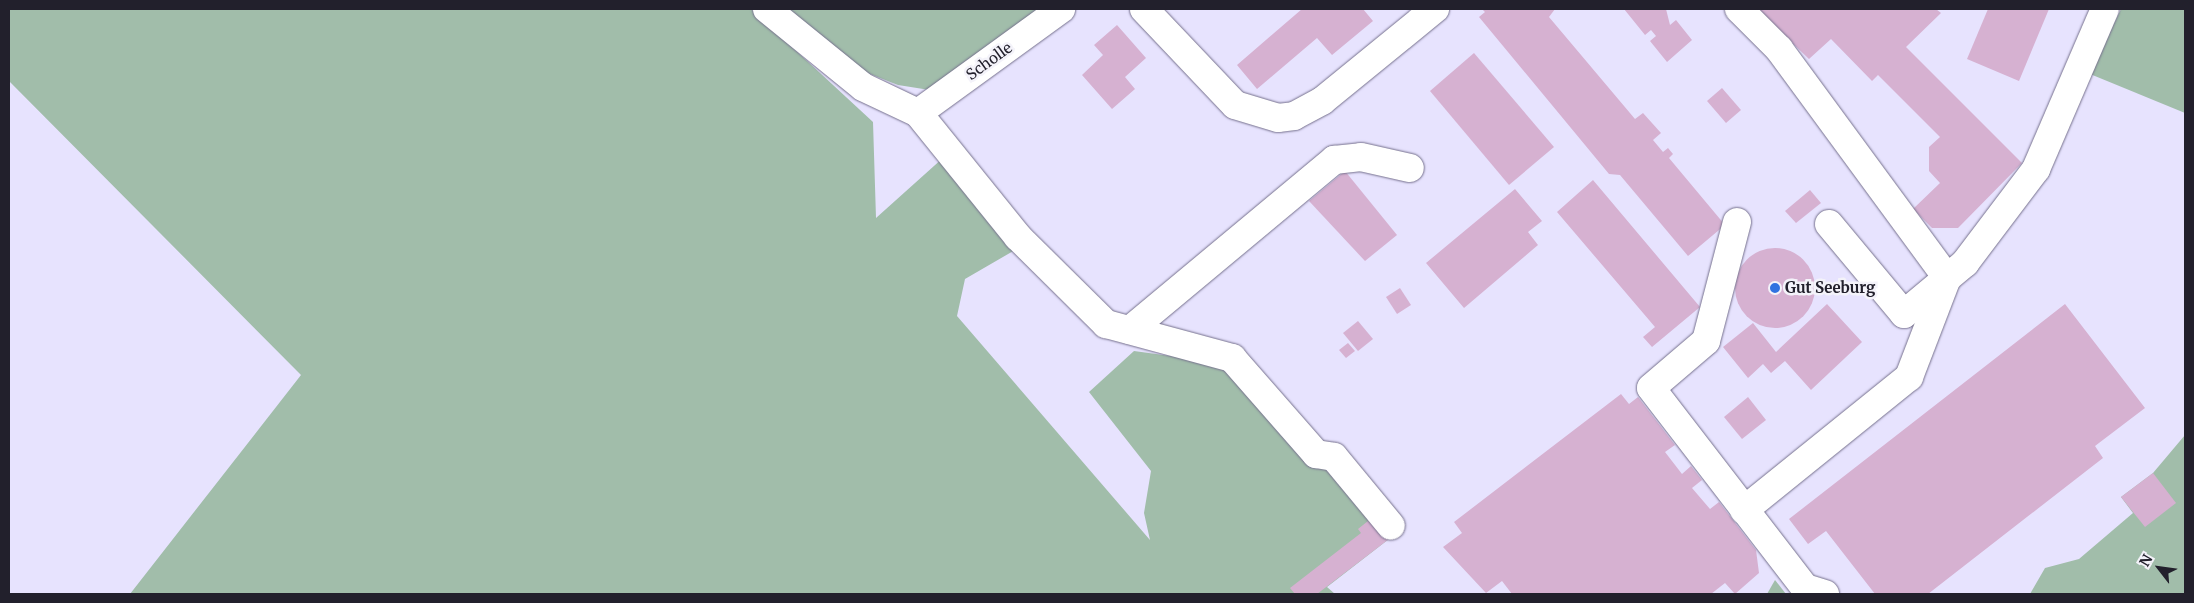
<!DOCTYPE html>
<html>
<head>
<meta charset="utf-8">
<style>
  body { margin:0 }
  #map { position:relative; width:2194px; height:603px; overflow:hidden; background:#e7e3fe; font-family:Merriweather,serif }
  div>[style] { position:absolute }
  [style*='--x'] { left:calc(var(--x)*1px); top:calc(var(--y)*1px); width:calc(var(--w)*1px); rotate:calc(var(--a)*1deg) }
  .green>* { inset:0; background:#a1bdaa }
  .building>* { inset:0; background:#d6b1d1 }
  .round { border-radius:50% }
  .roads { filter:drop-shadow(0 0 1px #75708d) drop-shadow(0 0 1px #75708d) }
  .minor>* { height:28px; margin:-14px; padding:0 14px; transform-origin:14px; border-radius:14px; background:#fff }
  .dots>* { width:14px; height:14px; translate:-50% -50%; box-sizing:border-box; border:2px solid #f4f3fa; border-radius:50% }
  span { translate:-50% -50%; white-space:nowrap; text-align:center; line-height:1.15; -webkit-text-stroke:5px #f4f3fa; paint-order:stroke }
  .street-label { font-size:15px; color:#22202c }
  .poi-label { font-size:15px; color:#22202c; font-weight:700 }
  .left { translate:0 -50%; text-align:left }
  .frame { position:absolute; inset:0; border:10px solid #22202c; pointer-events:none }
  .north { position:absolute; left:2134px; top:543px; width:50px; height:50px; -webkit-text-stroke:4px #f4f3fa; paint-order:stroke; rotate:300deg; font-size:14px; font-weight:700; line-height:20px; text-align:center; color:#22202c }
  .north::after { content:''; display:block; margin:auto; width:18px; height:22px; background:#22202c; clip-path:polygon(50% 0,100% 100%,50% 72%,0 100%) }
</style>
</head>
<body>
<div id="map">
  <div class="green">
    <div style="clip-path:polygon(9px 9px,751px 9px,873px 122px,876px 218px,944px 157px,1015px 250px,965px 279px,957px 316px,1150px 540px,1144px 513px,1151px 471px,1089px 392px,1134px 351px,1229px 364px,1328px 463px,1389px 539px,1327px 587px,1335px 594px,130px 594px,301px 375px,9px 81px)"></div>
    <div style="clip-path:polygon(785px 9px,1049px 9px,936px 91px,898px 85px,852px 67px)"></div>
    <div style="clip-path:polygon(2121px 9px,2185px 9px,2185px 113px,2090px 74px)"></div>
    <div style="clip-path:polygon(2185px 435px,2185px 594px,2030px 594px,2045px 568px,2079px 559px,2133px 513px,2121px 497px,2153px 473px)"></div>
    <div style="clip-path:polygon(1775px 580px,1786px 594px,1767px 594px)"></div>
  </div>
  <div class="building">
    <div style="clip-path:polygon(1302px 9px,1363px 9px,1373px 21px,1332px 55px,1317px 38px,1257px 89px,1237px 65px)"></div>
    <div style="clip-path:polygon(1482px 9px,1555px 9px,1549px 17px,1635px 119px,1643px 113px,1661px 133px,1653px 140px,1663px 152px,1668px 148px,1673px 154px,1669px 158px,1725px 225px,1688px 256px,1620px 175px,1609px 174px,1479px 17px,1485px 12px)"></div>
    <div style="clip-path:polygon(1624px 9px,1666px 9px,1670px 25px,1676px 20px,1692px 40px,1667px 62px,1650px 41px,1656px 36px,1651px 30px,1645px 35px)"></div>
    <div style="clip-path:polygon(1757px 9px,1936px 9px,1941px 13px,1906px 47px,2022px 163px,1958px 228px,1932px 228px,1913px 209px,1940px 183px,1929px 171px,1929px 147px,1940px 137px,1878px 75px,1872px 81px,1831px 39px,1809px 59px)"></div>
    <div style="clip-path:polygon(1988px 9px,2049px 9px,2019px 81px,1967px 59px)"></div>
    <div style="clip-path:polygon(1117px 25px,1146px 58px,1125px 77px,1135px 89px,1112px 109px,1082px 75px,1103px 55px,1094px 45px)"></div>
    <div style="clip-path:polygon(1474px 53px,1554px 147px,1509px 185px,1430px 91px)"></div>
    <div style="clip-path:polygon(1722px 88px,1741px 110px,1726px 123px,1707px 101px)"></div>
    <div style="clip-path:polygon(1345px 171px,1397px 235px,1365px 261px,1309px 201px)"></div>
    <div style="clip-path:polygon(1593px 180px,1700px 307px,1652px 347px,1643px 337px,1655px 327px,1557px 212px)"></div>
    <div style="clip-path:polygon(1515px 189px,1542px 221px,1528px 232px,1538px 245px,1464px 308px,1426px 263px)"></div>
    <div style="clip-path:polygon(1810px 190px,1821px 203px,1796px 223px,1785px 211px)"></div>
    <div class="round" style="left:1735px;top:248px;width:80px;height:80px"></div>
    <div style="clip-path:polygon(1400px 288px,1411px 305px,1397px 314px,1386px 297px)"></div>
    <div style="clip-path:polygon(1827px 304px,1862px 342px,1811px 390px,1785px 361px,1771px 373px,1763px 364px,1748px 378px,1723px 347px,1753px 323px,1776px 352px)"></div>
    <div style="clip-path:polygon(2065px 304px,2145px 408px,2095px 446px,2103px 458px,1928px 594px,1875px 594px,1826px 531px,1808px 544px,1789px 519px)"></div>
    <div style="clip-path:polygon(1358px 321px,1373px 339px,1358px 351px,1343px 333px)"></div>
    <div style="clip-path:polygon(1348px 343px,1355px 351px,1346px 358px,1339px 350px)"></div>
    <div style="clip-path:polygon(1621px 394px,1629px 404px,1638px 397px,1675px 445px,1665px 452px,1682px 474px,1691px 466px,1702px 480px,1692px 488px,1710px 509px,1719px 502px,1756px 550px,1759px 573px,1735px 594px,1725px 583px,1711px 594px,1512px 594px,1502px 581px,1486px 593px,1443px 547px,1462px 533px,1454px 522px)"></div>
    <div style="clip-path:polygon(1748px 397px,1766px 420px,1742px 439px,1724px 417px)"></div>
    <div style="clip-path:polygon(2153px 473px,2176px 503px,2145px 527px,2121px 497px)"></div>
    <div style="clip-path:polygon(1373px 517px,1389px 539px,1317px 594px,1295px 594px,1290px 588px,1361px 533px,1358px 529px)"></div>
  </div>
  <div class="roads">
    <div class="minor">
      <div style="--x:767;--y:9;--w:124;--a:39.1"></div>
      <div style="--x:863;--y:87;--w:61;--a:25.3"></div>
      <div style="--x:918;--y:113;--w:159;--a:51.1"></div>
      <div style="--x:1018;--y:237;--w:124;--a:44.7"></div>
      <div style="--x:1106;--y:324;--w:131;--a:15.1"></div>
      <div style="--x:1232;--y:358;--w:128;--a:48.8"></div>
      <div style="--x:1316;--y:454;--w:18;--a:9"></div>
      <div style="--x:1334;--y:457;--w:89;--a:50.4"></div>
      <div style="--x:1144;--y:9;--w:132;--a:46.5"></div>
      <div style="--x:1235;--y:105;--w:45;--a:16.8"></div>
      <div style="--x:1278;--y:118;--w:16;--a:-7"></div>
      <div style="--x:1294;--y:116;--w:32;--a:-28"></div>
      <div style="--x:1322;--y:101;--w:146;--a:-39.2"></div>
      <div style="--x:1739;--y:9;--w:57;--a:45"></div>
      <div style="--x:1779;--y:49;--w:284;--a:53.7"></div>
      <div style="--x:1947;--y:278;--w:106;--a:111"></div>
      <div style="--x:1909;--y:377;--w:212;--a:141.1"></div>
      <div style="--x:918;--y:113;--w:177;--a:-36"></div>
      <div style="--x:1737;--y:222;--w:123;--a:104.6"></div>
      <div style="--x:1706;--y:341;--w:72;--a:139.5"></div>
      <div style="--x:1651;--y:388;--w:252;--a:52.4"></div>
      <div style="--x:1805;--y:588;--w:21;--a:17"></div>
      <div style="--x:1829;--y:224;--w:117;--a:50.2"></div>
      <div style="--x:1904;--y:314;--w:80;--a:-39.9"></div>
      <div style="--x:1965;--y:263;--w:118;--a:-52.9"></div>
      <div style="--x:2036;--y:169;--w:174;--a:-66.7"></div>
      <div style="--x:1130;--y:330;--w:266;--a:-39.8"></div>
      <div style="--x:1334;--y:160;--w:27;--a:-6"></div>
      <div style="--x:1361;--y:157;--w:50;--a:12.7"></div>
    </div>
  </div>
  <div class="dots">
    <div style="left:1775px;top:288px;background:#3072e0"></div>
  </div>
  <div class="street-label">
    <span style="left:989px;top:61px;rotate:-36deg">Scholle</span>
  </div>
  <div class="poi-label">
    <span class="left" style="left:1785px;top:288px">Gut Seeburg</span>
  </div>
  <div class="frame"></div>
  <div class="north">N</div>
</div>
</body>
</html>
